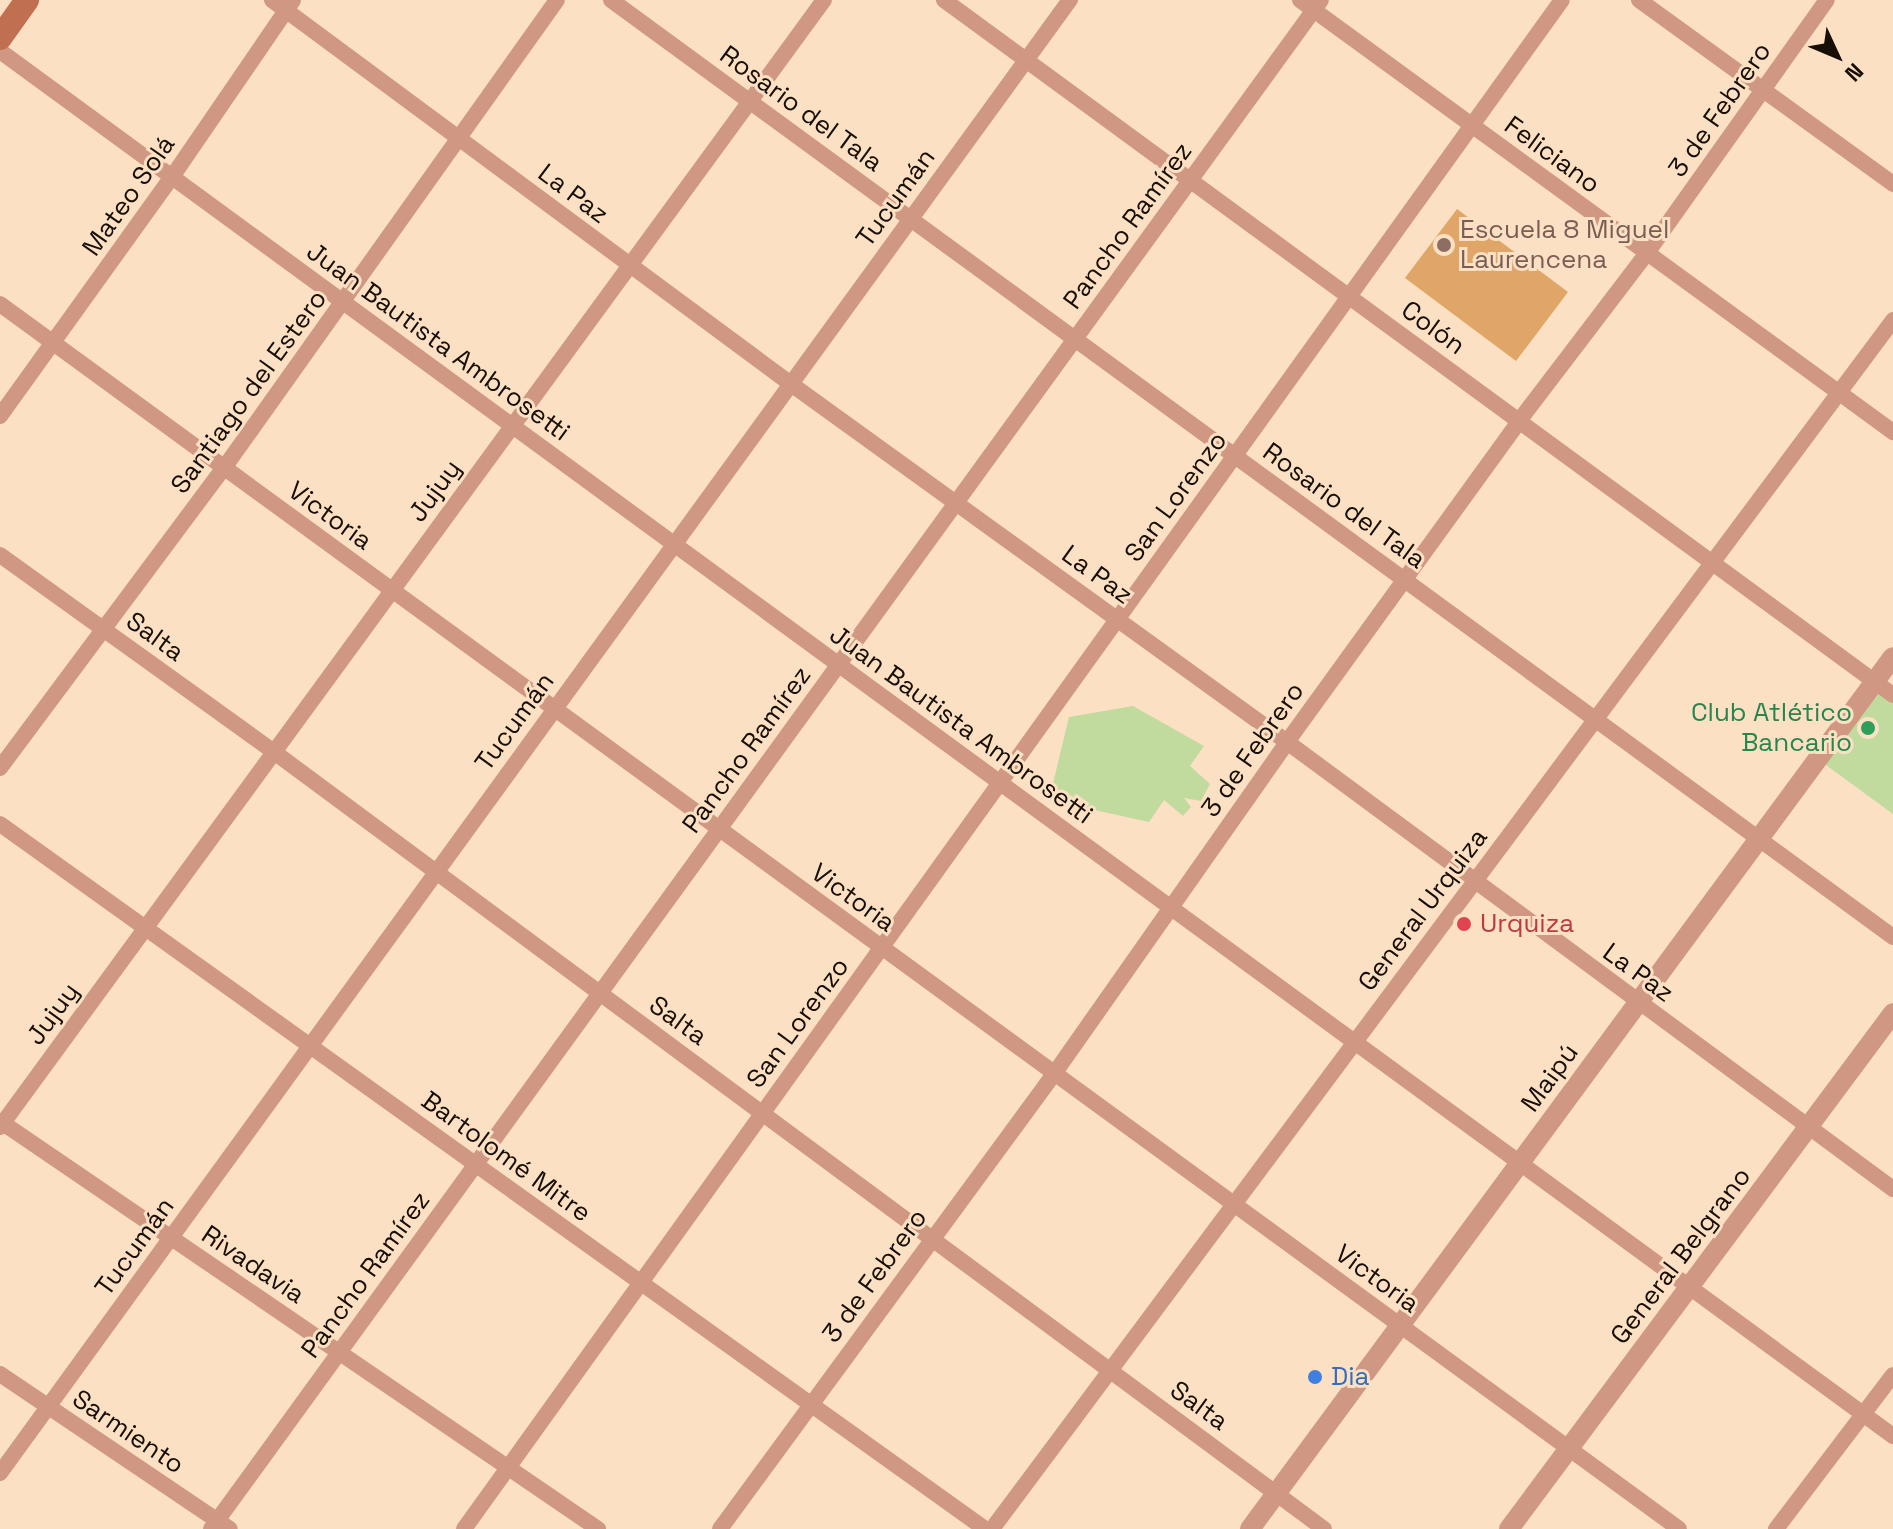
<!DOCTYPE html>
<html>
<head>
<meta charset="utf-8">
<style>
  body { margin:0 }
  #map { position:relative; width:1893px; height:1529px; overflow:hidden; background:#fbe0c4; font-family:"Space Grotesk",sans-serif }
  div>[style] { position:absolute }
  [style*='--x'] { left:calc(var(--x)*1px); top:calc(var(--y)*1px); width:calc(var(--w)*1px); rotate:calc(var(--a)*1deg) }
  .green>* { inset:0; background:#c1da9d }
  .building>* { inset:0; background:#dfa667 }
  .minor>* { height:16px; margin:-8px; padding:0 8px; transform-origin:8px; border-radius:8px; background:#d09882 }
  .tertiary>* { height:20px; margin:-10px; padding:0 10px; transform-origin:10px; border-radius:10px; background:#d09882 }
  .secondary>* { height:24px; margin:-12px; padding:0 12px; transform-origin:12px; border-radius:12px; background:#c06f50 }
  .dots>* { width:22px; height:22px; translate:-50% -50%; box-sizing:border-box; border:4px solid #fbe0c4; border-radius:50% }
  span { translate:-50% -50%; white-space:nowrap; text-align:center; line-height:1.15; -webkit-text-stroke:6px #fbe0c4; paint-order:stroke }
  .street-label { font-size:26px; color:#170e05 }
  .education-label { font-size:26px; color:#785e54 }
  .left { translate:0 -50%; text-align:left }
  .leisure-label { font-size:26px; color:#27864d }
  .right { translate:-100% -50%; text-align:right }
  .health-label { font-size:26px; color:#be3a42 }
  .shop-label { font-size:26px; color:#366cbe }
  .north { position:absolute; left:1797px; top:16px; width:80px; height:80px; -webkit-text-stroke:6px #fbe0c4; paint-order:stroke; rotate:134deg; font-size:22px; font-weight:700; line-height:32px; text-align:center; color:#170e05 }
  .north::after { content:''; display:block; margin:auto; width:28px; height:36px; background:#170e05; clip-path:polygon(50% 0,100% 100%,50% 72%,0 100%) }
</style>
</head>
<body>
<div id="map">
  <div class="green">
    <div style="clip-path:polygon(1875px 684px,1893px 697px,1893px 814px,1819px 760px)"></div>
    <div style="clip-path:polygon(1133px 706px,1204px 746px,1190px 766px,1210px 784px,1201px 801px,1184px 798px,1191px 807px,1183px 816px,1164px 800px,1149px 822px,1049px 800px,1069px 717px)"></div>
  </div>
  <div class="building">
    <div style="clip-path:polygon(1457px 209px,1568px 292px,1516px 361px,1405px 278px)"></div>
  </div>
  <div class="minor">
    <div style="--x:272;--y:0;--w:646;--a:36.5"></div>
    <div style="--x:791;--y:384;--w:612;--a:35.82"></div>
    <div style="--x:1287;--y:742;--w:753;--a:36.41"></div>
    <div style="--x:611;--y:0;--w:1588;--a:36.16"></div>
    <div style="--x:944;--y:0;--w:1176;--a:36.22"></div>
    <div style="--x:1300;--y:0;--w:734;--a:36.07"></div>
    <div style="--x:1639;--y:0;--w:314;--a:35.9"></div>
    <div style="--x:0;--y:51;--w:2346;--a:36.19"></div>
    <div style="--x:0;--y:304;--w:2078;--a:36.11"></div>
    <div style="--x:0;--y:416;--w:294;--a:-54.3"></div>
    <div style="--x:172;--y:177;--w:214;--a:-55.6"></div>
    <div style="--x:0;--y:555;--w:337;--a:35.7"></div>
    <div style="--x:274;--y:752;--w:1306;--a:36.5"></div>
    <div style="--x:0;--y:768;--w:374;--a:-53.3"></div>
    <div style="--x:224;--y:468;--w:574;--a:-54.57"></div>
    <div style="--x:0;--y:824;--w:1211;--a:35.59"></div>
    <div style="--x:0;--y:1121;--w:724;--a:34.3"></div>
    <div style="--x:0;--y:1127;--w:1396;--a:-53.83"></div>
    <div style="--x:0;--y:1374;--w:277;--a:34"></div>
    <div style="--x:0;--y:1473;--w:1821;--a:-54.01"></div>
    <div style="--x:211;--y:1529;--w:1889;--a:-54.02"></div>
    <div style="--x:464;--y:1529;--w:1882;--a:-54.32"></div>
    <div style="--x:720;--y:1529;--w:564;--a:-53.72"></div>
    <div style="--x:1054;--y:1074;--w:406;--a:-54.9"></div>
    <div style="--x:1287;--y:742;--w:396;--a:-54.1"></div>
    <div style="--x:1519;--y:421;--w:211;--a:-52.7"></div>
    <div style="--x:1647;--y:253;--w:310;--a:-54.6"></div>
    <div style="--x:992;--y:1529;--w:1508;--a:-53.3"></div>
    <div style="--x:1776;--y:1529;--w:193;--a:-52.8"></div>
  </div>
  <div class="tertiary">
    <div style="--x:1250;--y:1529;--w:1083;--a:-53.6"></div>
    <div style="--x:1509;--y:1529;--w:643;--a:-53.34"></div>
  </div>
  <div class="secondary">
    <div style="--x:0;--y:38;--w:47;--a:-54.6"></div>
  </div>
  <div class="dots">
    <div style="left:1444px;top:245px;background:#8d6e63"></div>
    <div style="left:1868px;top:728px;background:#2e9e5b"></div>
    <div style="left:1464px;top:924px;background:#e0444e"></div>
    <div style="left:1315px;top:1377px;background:#3f7fe0"></div>
  </div>
  <div class="street-label">
    <span style="left:801px;top:109px;rotate:36deg">Rosario del Tala</span>
    <span style="left:1720px;top:110px;rotate:-55deg">3 de Febrero</span>
    <span style="left:1552px;top:155px;rotate:36deg">Feliciano</span>
    <span style="left:573px;top:194px;rotate:37deg">La Paz</span>
    <span style="left:129px;top:196px;rotate:-55deg">Mateo Solá</span>
    <span style="left:896px;top:198px;rotate:-54deg">Tucumán</span>
    <span style="left:1128px;top:226px;rotate:-54deg">Pancho Ramírez</span>
    <span style="left:1433px;top:328px;rotate:36deg">Colón</span>
    <span style="left:438px;top:342px;rotate:36deg">Juan Bautista Ambrosetti</span>
    <span style="left:249px;top:392px;rotate:-54deg">Santiago del Estero</span>
    <span style="left:435px;top:491px;rotate:-54deg">Jujuy</span>
    <span style="left:1176px;top:497px;rotate:-54deg">San Lorenzo</span>
    <span style="left:1344px;top:506px;rotate:36deg">Rosario del Tala</span>
    <span style="left:330px;top:516px;rotate:36deg">Victoria</span>
    <span style="left:1097px;top:575px;rotate:36deg">La Paz</span>
    <span style="left:155px;top:637px;rotate:36deg">Salta</span>
    <span style="left:515px;top:722px;rotate:-54deg">Tucumán</span>
    <span style="left:961px;top:725px;rotate:36deg">Juan Bautista Ambrosetti</span>
    <span style="left:747px;top:750px;rotate:-54deg">Pancho Ramírez</span>
    <span style="left:1253px;top:750px;rotate:-55deg">3 de Febrero</span>
    <span style="left:853px;top:898px;rotate:36deg">Victoria</span>
    <span style="left:1423px;top:910px;rotate:-53deg">General Urquiza</span>
    <span style="left:1638px;top:973px;rotate:36deg">La Paz</span>
    <span style="left:53px;top:1014px;rotate:-54deg">Jujuy</span>
    <span style="left:678px;top:1021px;rotate:36deg">Salta</span>
    <span style="left:798px;top:1023px;rotate:-54deg">San Lorenzo</span>
    <span style="left:1550px;top:1078px;rotate:-54deg">Maipú</span>
    <span style="left:506px;top:1157px;rotate:36deg">Bartolomé Mitre</span>
    <span style="left:135px;top:1247px;rotate:-54deg">Tucumán</span>
    <span style="left:1681px;top:1256px;rotate:-53deg">General Belgrano</span>
    <span style="left:253px;top:1265px;rotate:34deg">Rivadavia</span>
    <span style="left:366px;top:1275px;rotate:-54deg">Pancho Ramírez</span>
    <span style="left:875px;top:1276px;rotate:-54deg">3 de Febrero</span>
    <span style="left:1377px;top:1279px;rotate:36deg">Victoria</span>
    <span style="left:1199px;top:1406px;rotate:36deg">Salta</span>
    <span style="left:128px;top:1432px;rotate:34deg">Sarmiento</span>
  </div>
  <div class="education-label">
    <span class="left" style="left:1460px;top:245px">Escuela 8 Miguel<br>Laurencena</span>
  </div>
  <div class="leisure-label">
    <span class="right" style="left:1852px;top:728px">Club Atlético<br>Bancario</span>
  </div>
  <div class="health-label">
    <span class="left" style="left:1480px;top:924px">Urquiza</span>
  </div>
  <div class="shop-label">
    <span class="left" style="left:1331px;top:1377px">Dia</span>
  </div>
  <div class="north">N</div>
</div>
</body>
</html>
